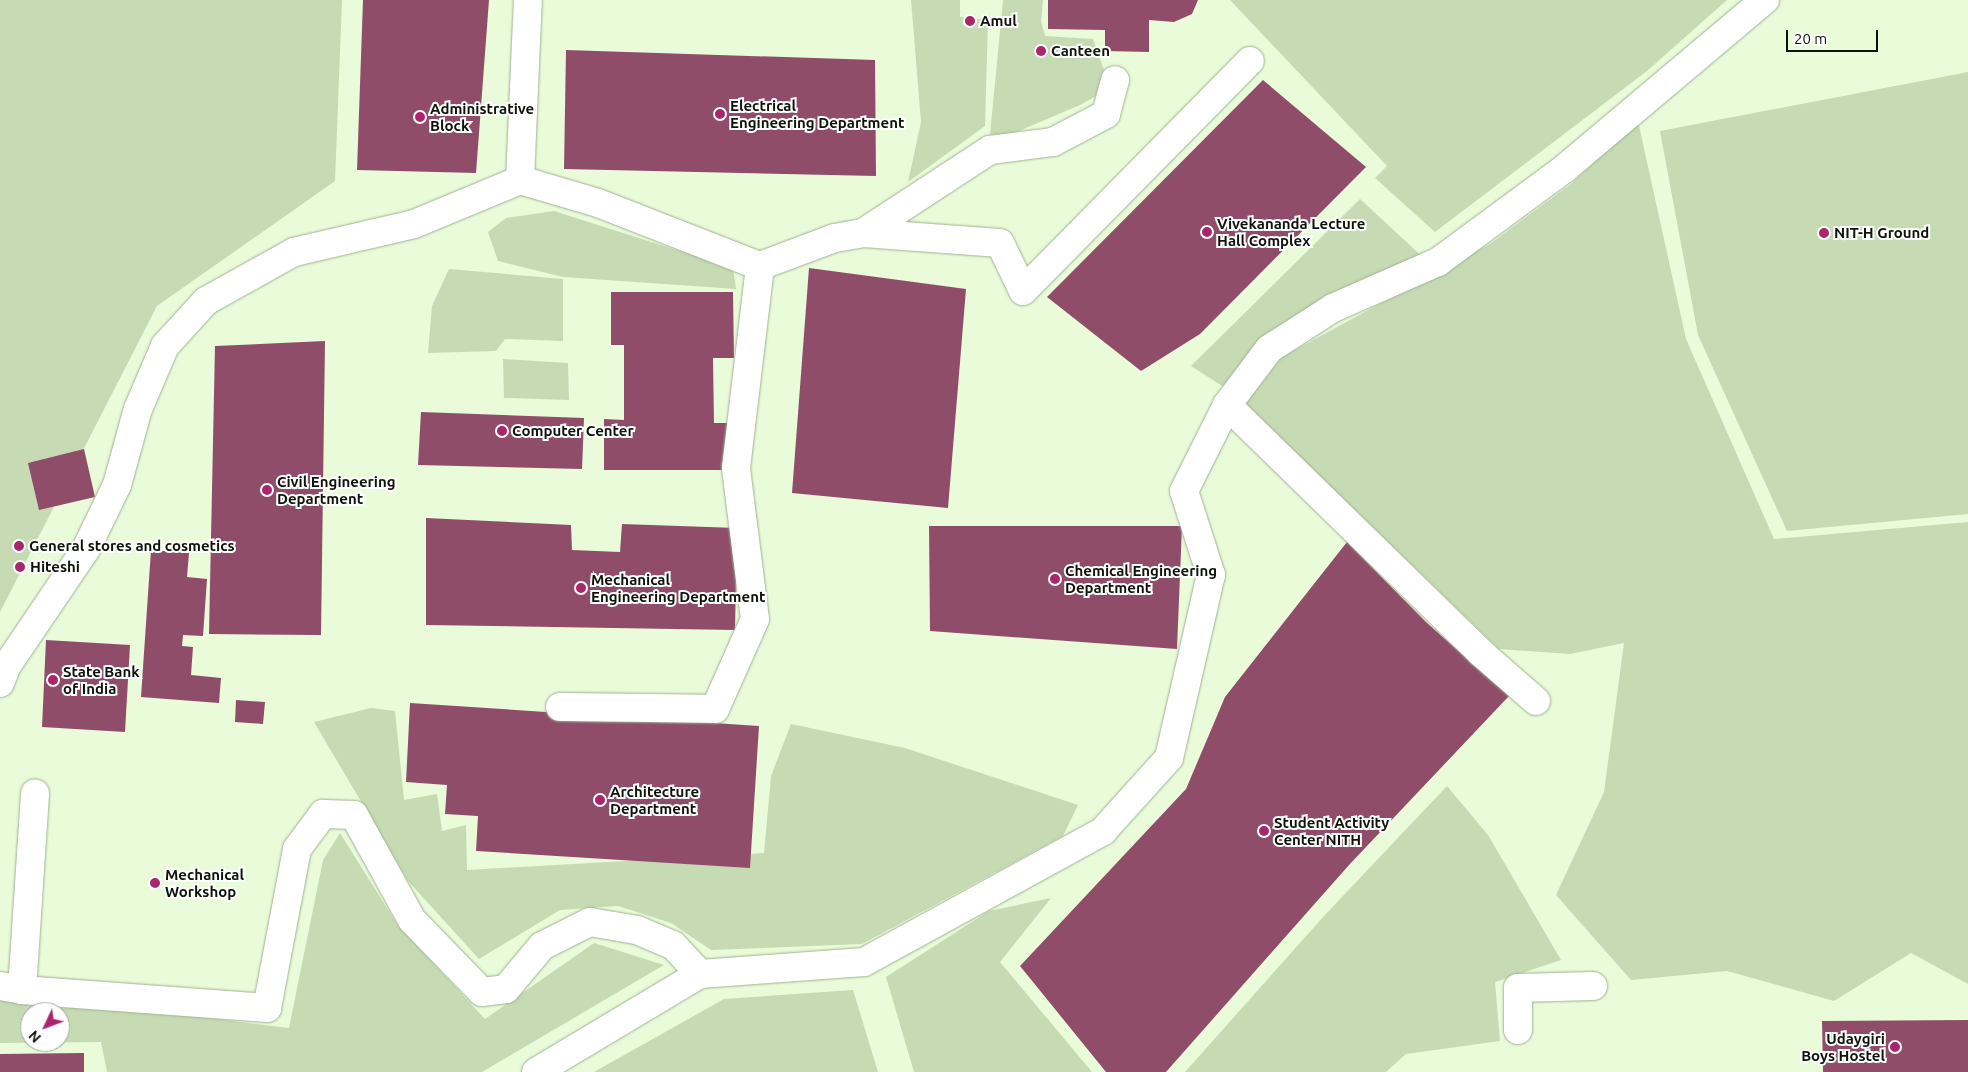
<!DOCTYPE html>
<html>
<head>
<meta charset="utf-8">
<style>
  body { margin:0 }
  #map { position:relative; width:1968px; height:1072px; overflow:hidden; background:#e9fbd9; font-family:Ubuntu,sans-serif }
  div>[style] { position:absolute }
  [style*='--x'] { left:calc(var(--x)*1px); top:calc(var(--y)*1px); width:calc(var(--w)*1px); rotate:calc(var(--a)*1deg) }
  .green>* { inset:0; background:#c6dbb3 }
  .building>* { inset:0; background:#8f4d6a }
  .roads { filter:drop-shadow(0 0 1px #a1b192) drop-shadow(0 0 1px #a1b192) }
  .street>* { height:28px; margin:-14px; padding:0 14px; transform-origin:14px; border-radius:14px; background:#fff }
  .dots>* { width:14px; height:14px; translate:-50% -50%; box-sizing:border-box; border:2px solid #fff; border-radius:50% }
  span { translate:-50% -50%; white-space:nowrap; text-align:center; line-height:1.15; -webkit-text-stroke:4px #fff; paint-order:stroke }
  .poi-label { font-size:15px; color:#0d1308; font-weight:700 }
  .left { translate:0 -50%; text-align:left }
  .right { translate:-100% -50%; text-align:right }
  .north { position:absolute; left:20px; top:1002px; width:50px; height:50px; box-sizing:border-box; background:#fff; border:1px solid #9ea19c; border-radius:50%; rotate:227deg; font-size:14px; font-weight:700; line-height:20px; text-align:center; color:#0d1308 }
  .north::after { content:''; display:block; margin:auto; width:18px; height:22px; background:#ab256d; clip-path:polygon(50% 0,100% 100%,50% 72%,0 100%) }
  .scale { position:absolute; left:1786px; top:30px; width:92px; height:22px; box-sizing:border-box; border:2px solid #0d1308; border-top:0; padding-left:6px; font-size:15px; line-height:18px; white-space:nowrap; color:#0d1308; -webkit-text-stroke:4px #fff; paint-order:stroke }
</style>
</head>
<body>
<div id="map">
  <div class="green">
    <div style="clip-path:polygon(0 0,342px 0,335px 181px,157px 306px,0 612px)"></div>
    <div style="clip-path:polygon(911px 0,960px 0,960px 17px,988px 20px,985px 126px,908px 182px,921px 122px)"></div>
    <div style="clip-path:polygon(1003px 0,1043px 0,1041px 21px,1045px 36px,1093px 39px,1104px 70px,1096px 96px,1080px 105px,1014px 133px,990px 135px)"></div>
    <div style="clip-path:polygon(1230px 0,1727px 0,1647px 71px,1435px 232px,1375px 178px,1387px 166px)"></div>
    <div style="clip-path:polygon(1968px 72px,1968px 514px,1787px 531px,1698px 335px,1660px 131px)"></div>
    <div style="clip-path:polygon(1638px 121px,1686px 339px,1774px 539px,1968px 522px,1968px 984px,1911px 953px,1834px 1001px,1727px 971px,1631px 980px,1556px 895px,1604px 792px,1624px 643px,1570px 654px,1499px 649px,1245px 404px,1282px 357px,1490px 244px,1571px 184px)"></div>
    <div style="clip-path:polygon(1360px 199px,1427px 261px,1227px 389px,1191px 366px)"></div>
    <div style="clip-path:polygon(554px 211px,733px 268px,736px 289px,563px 277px,498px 261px,488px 232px,506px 218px)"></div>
    <div style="clip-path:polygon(449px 269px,563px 279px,563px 341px,505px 339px,496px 351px,428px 353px,432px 306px)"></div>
    <div style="clip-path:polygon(503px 359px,568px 363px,569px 400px,504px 398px)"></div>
    <div style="clip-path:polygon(371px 708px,395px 711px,404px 800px,437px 794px,442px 831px,466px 825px,467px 870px,764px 853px,771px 776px,791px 724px,905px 748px,1078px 805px,1063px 836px,862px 944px,711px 950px,671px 923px,618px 906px,560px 910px,479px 959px,408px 881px,314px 722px)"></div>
    <div style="clip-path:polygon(1447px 786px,1488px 835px,1561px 960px,1495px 982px,1500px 1041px,1406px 1054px,1386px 1072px,1185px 1072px,1324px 916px)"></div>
    <div style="clip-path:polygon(evenodd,340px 833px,397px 924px,485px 1019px,594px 943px,664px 965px,482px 1072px,107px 1072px,101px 1042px,0 1043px,0 992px,289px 1028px,323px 860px,340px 833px,30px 1012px,60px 1012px,60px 1042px,30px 1042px,30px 1012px)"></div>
    <div style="clip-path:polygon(1051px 898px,1000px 962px,1092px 1072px,914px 1072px,886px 977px,989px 911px)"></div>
    <div style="clip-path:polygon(853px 990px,878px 1072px,594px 1072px,724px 999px)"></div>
  </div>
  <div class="building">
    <div style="clip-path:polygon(363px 0,489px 0,476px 173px,357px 170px)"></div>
    <div style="clip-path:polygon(1048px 0,1198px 0,1192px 14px,1174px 22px,1149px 20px,1149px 52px,1105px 51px,1105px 30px,1048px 29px)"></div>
    <div style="clip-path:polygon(566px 50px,875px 60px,876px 176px,564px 169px)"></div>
    <div style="clip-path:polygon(1263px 80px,1366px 167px,1200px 334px,1141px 371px,1047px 297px)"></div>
    <div style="clip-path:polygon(809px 268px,966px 289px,948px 508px,792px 493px)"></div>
    <div style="clip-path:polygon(611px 292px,733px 292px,734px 358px,713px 358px,714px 423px,728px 423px,728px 470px,604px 470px,604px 419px,624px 420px,624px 345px,611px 345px)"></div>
    <div style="clip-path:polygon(325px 341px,321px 635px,209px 634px,215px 346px)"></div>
    <div style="clip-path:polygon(421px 412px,584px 418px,582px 469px,418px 465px)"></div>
    <div style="clip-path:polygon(84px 449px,95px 497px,39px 510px,28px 463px)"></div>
    <div style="clip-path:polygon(426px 518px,571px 525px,572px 550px,620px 552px,622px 524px,737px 528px,735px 630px,426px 625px)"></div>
    <div style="clip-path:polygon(929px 526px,1182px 526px,1177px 649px,930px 631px)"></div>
    <div style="clip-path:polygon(1347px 542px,1426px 622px,1509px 696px,1349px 865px,1166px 1072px,1106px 1072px,1020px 966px,1186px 789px,1225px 697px)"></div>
    <div style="clip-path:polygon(151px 550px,189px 553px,187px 577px,207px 579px,203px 636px,183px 635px,182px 646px,193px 647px,191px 675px,221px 678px,219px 703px,141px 697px)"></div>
    <div style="clip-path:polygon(46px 640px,130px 645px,125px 732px,42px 727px)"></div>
    <div style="clip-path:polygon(236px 700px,265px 702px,263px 724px,235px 722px)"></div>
    <div style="clip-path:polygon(410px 703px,759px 726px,750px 868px,476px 851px,478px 816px,445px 814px,447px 785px,406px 782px)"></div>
    <div style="clip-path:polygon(1968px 1020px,1968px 1072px,1823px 1072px,1822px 1021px)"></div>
    <div style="clip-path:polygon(84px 1053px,84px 1072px,0 1072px,0 1054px)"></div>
  </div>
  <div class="roads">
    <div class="street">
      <div style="--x:520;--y:180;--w:81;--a:16.4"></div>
      <div style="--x:598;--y:203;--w:174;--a:21.3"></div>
      <div style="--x:760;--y:266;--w:80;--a:-20.5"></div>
      <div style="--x:835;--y:238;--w:28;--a:-10"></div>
      <div style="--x:863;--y:233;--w:137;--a:4.2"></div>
      <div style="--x:1000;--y:243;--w:53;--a:64.4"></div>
      <div style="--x:1023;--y:291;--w:323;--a:-45.4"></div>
      <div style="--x:863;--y:233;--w:152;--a:-33.2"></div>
      <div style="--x:990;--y:150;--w:64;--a:-7.2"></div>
      <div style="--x:1053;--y:142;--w:60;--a:-27.8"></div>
      <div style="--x:1106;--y:114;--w:35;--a:-75"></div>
      <div style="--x:1227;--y:405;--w:355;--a:44.3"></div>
      <div style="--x:1481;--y:653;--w:73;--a:41.1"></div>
      <div style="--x:0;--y:683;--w:17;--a:-69"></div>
      <div style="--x:6;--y:667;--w:143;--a:-55.9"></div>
      <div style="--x:86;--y:549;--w:71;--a:-64.2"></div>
      <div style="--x:117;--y:485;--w:79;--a:-74.6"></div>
      <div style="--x:138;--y:409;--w:69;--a:-66.8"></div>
      <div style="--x:165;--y:346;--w:61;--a:-47.7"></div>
      <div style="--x:206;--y:301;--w:101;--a:-29.1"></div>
      <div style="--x:294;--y:252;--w:123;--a:-13.1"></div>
      <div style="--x:414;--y:224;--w:115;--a:-22.5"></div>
      <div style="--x:520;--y:180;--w:180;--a:-87.5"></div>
      <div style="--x:560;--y:707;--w:155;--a:0.7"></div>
      <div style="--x:715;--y:709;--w:98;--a:-66"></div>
      <div style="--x:755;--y:619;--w:152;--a:-97.2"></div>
      <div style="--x:736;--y:468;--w:203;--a:-83.2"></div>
      <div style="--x:0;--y:986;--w:22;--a:10"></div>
      <div style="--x:22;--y:990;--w:246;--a:4.2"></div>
      <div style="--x:267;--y:1008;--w:162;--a:-79.3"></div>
      <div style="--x:297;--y:849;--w:44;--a:-53.4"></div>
      <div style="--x:323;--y:814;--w:31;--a:2"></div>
      <div style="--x:354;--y:815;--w:120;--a:61.1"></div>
      <div style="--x:412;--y:920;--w:100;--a:45.8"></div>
      <div style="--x:482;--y:992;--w:24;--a:-7"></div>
      <div style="--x:506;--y:989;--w:56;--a:-50.1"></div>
      <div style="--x:542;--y:946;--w:54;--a:-26.6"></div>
      <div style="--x:590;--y:922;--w:48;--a:9.7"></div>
      <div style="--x:637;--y:930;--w:39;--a:23"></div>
      <div style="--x:673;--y:945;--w:40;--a:47"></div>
      <div style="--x:22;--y:990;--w:197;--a:-86.2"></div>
      <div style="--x:1518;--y:1030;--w:42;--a:-90"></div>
      <div style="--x:1518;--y:988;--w:75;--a:-1.5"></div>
      <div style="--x:536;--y:1072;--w:191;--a:-30.9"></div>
      <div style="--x:700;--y:974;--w:164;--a:-4.2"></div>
      <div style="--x:864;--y:962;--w:273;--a:-28.7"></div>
      <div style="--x:1103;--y:831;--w:98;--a:-47.9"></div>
      <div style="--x:1169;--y:758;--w:188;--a:-77.1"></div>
      <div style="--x:1211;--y:575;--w:88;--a:-107.8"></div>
      <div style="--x:1184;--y:491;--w:96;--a:-63.4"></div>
      <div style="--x:1227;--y:405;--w:70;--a:-53.1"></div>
      <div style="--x:1269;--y:349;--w:76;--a:-32.6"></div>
      <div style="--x:1333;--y:308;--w:115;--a:-23.7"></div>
      <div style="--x:1438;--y:262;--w:157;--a:-36.4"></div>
      <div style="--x:1564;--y:169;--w:263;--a:-40.1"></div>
    </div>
  </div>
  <div class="dots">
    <div style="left:970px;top:21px;background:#ab256d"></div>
    <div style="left:1041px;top:51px;background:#ab256d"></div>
    <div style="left:720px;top:114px;background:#ab256d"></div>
    <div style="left:420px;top:117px;background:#ab256d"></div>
    <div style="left:1207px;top:232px;background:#ab256d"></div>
    <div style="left:1824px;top:233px;background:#ab256d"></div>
    <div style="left:502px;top:431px;background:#ab256d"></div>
    <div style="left:267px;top:490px;background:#ab256d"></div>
    <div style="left:19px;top:546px;background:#ab256d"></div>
    <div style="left:20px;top:567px;background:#ab256d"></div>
    <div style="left:1055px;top:579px;background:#ab256d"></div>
    <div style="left:581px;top:588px;background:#ab256d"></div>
    <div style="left:53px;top:680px;background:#ab256d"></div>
    <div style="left:600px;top:800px;background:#ab256d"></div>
    <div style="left:1264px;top:831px;background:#ab256d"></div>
    <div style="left:155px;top:883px;background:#ab256d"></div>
    <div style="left:1895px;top:1047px;background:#ab256d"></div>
  </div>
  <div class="poi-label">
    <span class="left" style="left:980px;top:21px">Amul</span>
    <span class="left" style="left:1051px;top:51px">Canteen</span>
    <span class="left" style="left:730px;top:114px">Electrical<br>Engineering Department</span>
    <span class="left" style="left:430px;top:117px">Administrative<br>Block</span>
    <span class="left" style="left:1217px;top:232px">Vivekananda Lecture<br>Hall Complex</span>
    <span class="left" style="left:1834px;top:233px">NIT-H Ground</span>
    <span class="left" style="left:512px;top:431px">Computer Center</span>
    <span class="left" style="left:277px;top:490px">Civil Engineering<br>Department</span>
    <span class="left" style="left:29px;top:546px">General stores and cosmetics</span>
    <span class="left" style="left:30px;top:567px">Hiteshi</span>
    <span class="left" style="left:1065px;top:579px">Chemical Engineering<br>Department</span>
    <span class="left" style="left:591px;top:588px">Mechanical<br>Engineering Department</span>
    <span class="left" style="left:63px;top:680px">State Bank<br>of India</span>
    <span class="left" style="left:610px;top:800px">Architecture<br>Department</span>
    <span class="left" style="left:1274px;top:831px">Student Activity<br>Center NITH</span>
    <span class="left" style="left:165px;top:883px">Mechanical<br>Workshop</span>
    <span class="right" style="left:1885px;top:1047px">Udaygiri<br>Boys Hostel</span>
  </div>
  <div class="north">N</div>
  <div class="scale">20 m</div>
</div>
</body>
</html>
